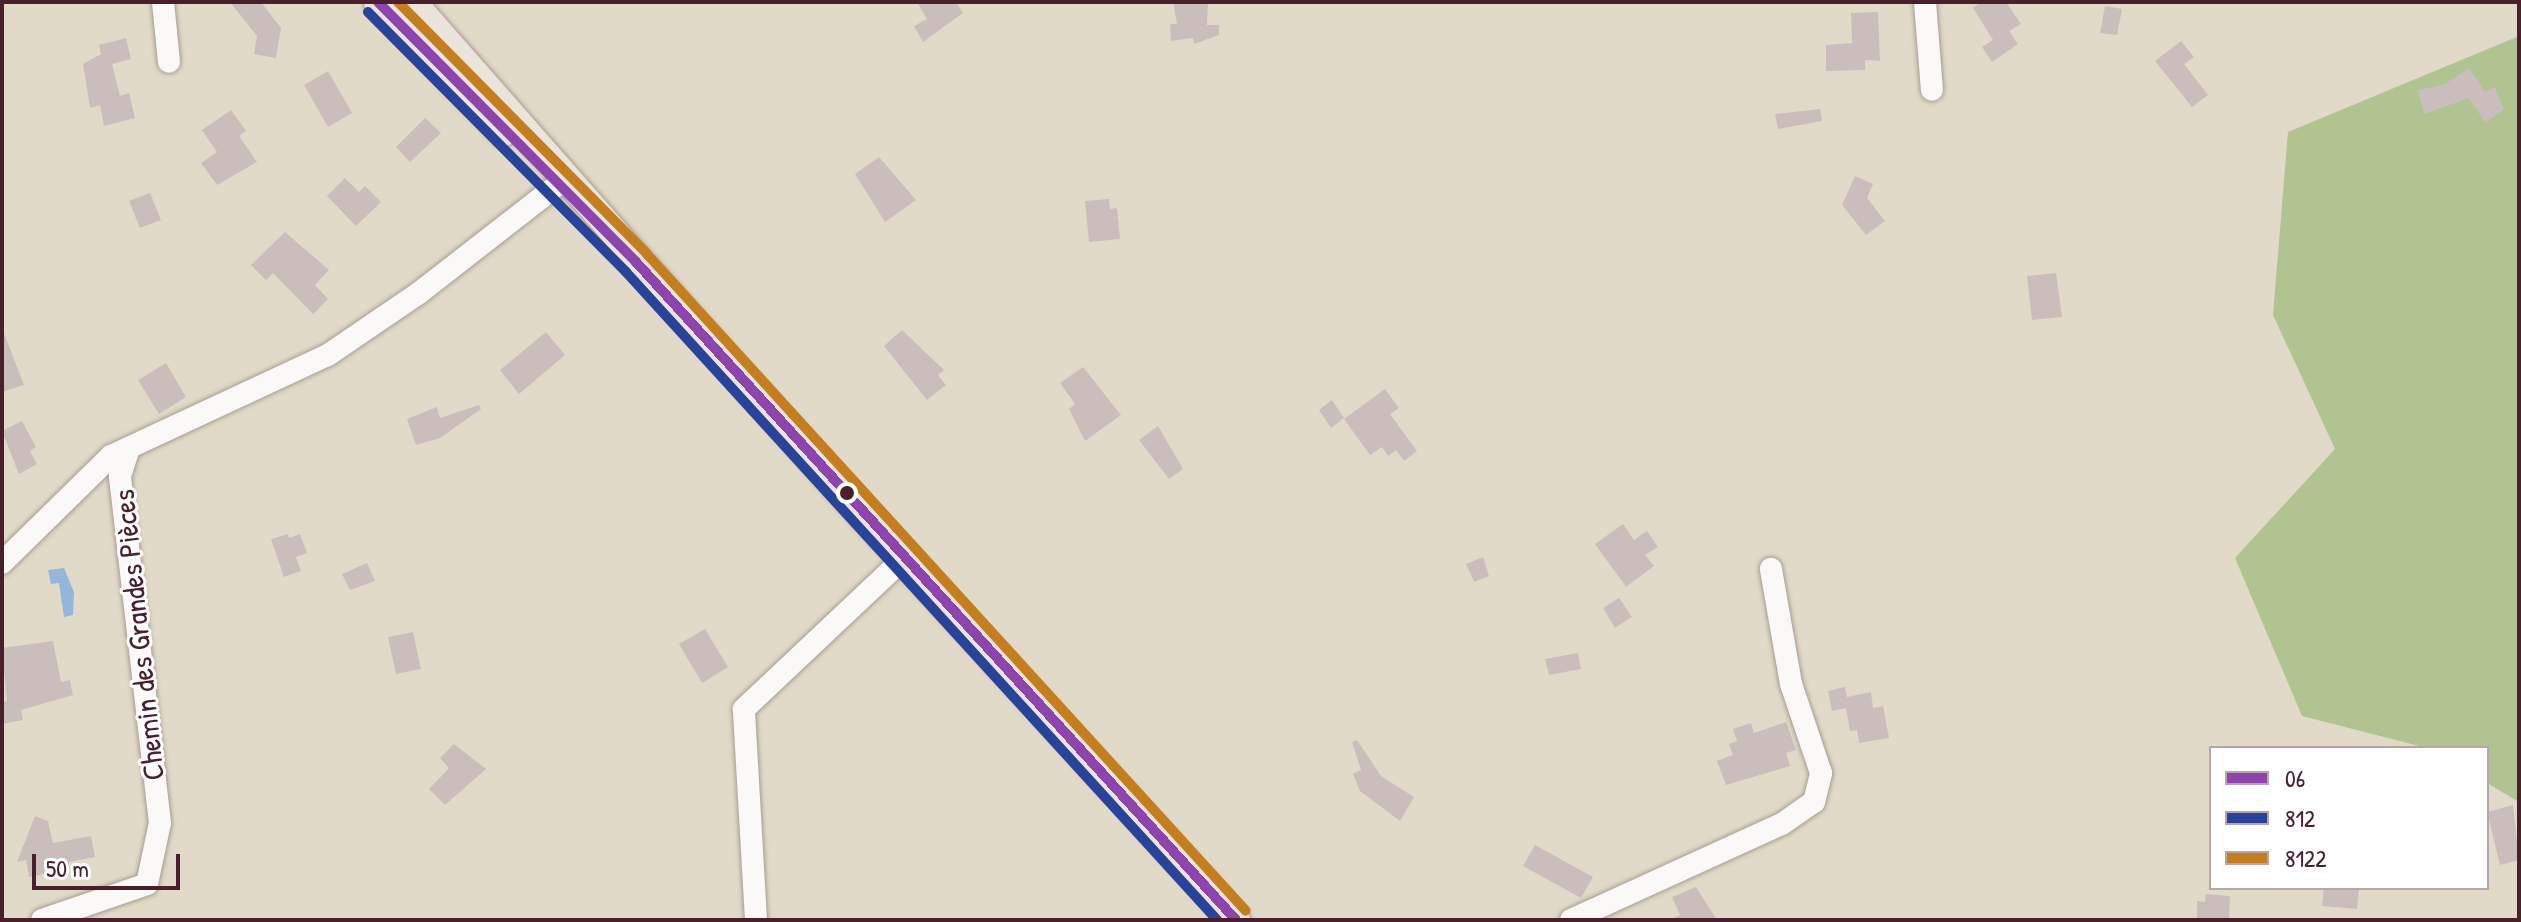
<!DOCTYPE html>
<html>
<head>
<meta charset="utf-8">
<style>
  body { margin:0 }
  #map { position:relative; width:2521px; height:922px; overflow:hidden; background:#e2dac8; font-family:"Patrick Hand",sans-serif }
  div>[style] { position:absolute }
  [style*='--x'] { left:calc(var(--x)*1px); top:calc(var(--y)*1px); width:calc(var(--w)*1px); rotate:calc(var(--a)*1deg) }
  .forest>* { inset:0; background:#b2c392 }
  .water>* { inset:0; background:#94b6d8 }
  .building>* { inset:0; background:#cabebd }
  .roads { filter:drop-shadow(0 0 2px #a79d94) drop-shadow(0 0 2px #a79d94) }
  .minor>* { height:22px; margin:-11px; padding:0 11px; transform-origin:11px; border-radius:11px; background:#fbf9f7 }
  .major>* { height:28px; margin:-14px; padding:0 14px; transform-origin:14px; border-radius:14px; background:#ece4dc }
  .bus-1>* { height:10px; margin:-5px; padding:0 5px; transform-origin:5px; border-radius:5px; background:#8e44ad }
  .bus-2>* { height:10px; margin:-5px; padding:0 5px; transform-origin:5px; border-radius:5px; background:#29439b }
  .bus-3>* { height:10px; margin:-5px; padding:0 5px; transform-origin:5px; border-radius:5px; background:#c57e1f }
  .dots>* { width:22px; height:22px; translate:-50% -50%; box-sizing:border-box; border:4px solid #fff; border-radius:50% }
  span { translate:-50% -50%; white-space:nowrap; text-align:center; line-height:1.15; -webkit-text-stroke:6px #fff; paint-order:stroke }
  .street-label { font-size:30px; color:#4a1f2b }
  .frame { position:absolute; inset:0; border:4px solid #4a1f2b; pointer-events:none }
  .legend { position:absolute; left:2209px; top:746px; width:280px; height:144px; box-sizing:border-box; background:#fff; border:2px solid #b7a5aa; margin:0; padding:10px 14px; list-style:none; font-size:24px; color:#4a1f2b }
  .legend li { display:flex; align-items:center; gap:16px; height:40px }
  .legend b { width:40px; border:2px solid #b7a5aa }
  .scale { position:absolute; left:32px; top:854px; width:148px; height:36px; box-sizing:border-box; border:4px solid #4a1f2b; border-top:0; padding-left:10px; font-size:24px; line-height:28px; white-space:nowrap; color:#4a1f2b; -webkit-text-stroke:6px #fff; paint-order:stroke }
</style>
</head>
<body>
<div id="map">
  <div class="forest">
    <div style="clip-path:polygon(2519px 36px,2519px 802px,2487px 783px,2487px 748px,2427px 748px,2302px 716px,2235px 558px,2335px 449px,2273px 315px,2288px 132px)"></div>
  </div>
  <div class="water">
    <div style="clip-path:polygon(64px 568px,74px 592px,73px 615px,64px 617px,59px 583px,51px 584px,48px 570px)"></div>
  </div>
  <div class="building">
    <div style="clip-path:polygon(230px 2px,261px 2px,281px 28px,276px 58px,254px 54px,257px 36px)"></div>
    <div style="clip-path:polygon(917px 2px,956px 2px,963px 13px,923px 42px,914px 26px,927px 19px)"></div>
    <div style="clip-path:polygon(1173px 2px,1208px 2px,1207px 25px,1219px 25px,1219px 35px,1194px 44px,1193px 38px,1171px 41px,1170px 24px,1177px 24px)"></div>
    <div style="clip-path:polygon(1981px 2px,2006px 2px,2021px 24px,2009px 31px,2018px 44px,1992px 62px,1982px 47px,1993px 40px,1973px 8px)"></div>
    <div style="clip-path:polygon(2105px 6px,2122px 9px,2117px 35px,2100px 33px)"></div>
    <div style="clip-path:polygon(1878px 12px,1880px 61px,1865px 60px,1865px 70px,1826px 71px,1826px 45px,1852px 43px,1851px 13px)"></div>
    <div style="clip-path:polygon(126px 38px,131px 59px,112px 64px,120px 96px,129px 93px,135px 118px,104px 126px,100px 105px,90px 108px,83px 64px,101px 54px,99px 45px)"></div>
    <div style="clip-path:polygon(2181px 41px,2194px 57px,2184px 64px,2208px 95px,2192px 107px,2155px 61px)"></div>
    <div style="clip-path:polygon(2469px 68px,2485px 92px,2495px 87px,2504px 110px,2485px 122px,2469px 98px,2424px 114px,2418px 90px,2445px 84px)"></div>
    <div style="clip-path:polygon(328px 71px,352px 113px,328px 127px,304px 85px)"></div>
    <div style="clip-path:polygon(1820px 109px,1822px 121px,1778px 129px,1775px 114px)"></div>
    <div style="clip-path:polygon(231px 110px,246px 131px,239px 136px,257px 162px,217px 185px,201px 163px,217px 152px,202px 130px)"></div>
    <div style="clip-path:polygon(425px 118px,441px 133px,410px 162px,396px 147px)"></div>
    <div style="clip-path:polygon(879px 157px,916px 200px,885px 222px,855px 174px)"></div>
    <div style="clip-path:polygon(1855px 176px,1873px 184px,1867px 198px,1885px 221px,1866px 235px,1842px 205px)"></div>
    <div style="clip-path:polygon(345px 178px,359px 192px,365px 186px,381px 202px,356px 226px,327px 196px)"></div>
    <div style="clip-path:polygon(150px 193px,161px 220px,140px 228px,129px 201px)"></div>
    <div style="clip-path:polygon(1109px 199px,1110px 209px,1117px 208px,1120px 239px,1089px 242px,1085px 201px)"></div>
    <div style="clip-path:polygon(285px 232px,329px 270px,315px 285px,328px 299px,313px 314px,273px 273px,266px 280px,251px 265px)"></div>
    <div style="clip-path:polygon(2056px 273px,2062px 317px,2032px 320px,2027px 276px)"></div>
    <div style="clip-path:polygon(2px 328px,24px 385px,2px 392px)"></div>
    <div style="clip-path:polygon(902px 330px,944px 370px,938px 375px,946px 385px,927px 400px,884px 346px)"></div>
    <div style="clip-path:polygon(546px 332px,565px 355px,519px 394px,500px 370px)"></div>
    <div style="clip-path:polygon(166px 363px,186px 397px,159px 414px,138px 380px)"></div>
    <div style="clip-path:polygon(1083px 367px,1121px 415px,1085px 441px,1069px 409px,1075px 404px,1060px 383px)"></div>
    <div style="clip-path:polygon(1385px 389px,1399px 408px,1390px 414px,1417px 451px,1404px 461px,1396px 450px,1388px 456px,1382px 447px,1370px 455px,1344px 419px)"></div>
    <div style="clip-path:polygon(1332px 400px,1344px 418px,1331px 428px,1319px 410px)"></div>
    <div style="clip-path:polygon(479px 405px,481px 409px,440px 438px,416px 445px,407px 419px,437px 407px,440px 418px)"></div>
    <div style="clip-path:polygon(22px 421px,36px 447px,30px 451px,37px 464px,19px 474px,2px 431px)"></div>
    <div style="clip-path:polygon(1158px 426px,1183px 469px,1169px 479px,1139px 440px)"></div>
    <div style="clip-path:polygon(1623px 524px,1634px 540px,1647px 531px,1658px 547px,1645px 555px,1654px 566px,1626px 587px,1595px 544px)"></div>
    <div style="clip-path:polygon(288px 534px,289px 538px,300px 534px,307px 553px,296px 557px,301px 571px,284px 577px,271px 539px)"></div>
    <div style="clip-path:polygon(1483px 557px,1489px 576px,1474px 582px,1466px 564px)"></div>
    <div style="clip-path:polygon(367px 563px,375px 581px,350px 590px,342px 574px)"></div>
    <div style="clip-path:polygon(1619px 598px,1632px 617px,1615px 628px,1603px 608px)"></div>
    <div style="clip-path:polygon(705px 629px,728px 667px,702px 683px,679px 644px)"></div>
    <div style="clip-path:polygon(413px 632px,421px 669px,396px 674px,388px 637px)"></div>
    <div style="clip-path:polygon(53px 641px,61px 682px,70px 680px,73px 695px,21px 710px,23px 720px,2px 724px,2px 702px,7px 701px,2px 648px)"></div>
    <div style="clip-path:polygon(1578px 653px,1581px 669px,1549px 675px,1545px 659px)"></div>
    <div style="clip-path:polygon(1845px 687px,1847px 697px,1871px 692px,1873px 708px,1883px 706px,1889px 738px,1859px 743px,1857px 730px,1850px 731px,1846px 708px,1832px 711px,1828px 691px)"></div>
    <div style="clip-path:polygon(1786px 722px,1796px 750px,1786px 753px,1790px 766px,1726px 785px,1717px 761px,1733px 755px,1729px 744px,1737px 741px,1733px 729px,1751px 723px,1754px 733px)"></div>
    <div style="clip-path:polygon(1357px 740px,1381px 776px,1414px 797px,1400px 821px,1360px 791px,1353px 774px,1361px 770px,1352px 742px)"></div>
    <div style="clip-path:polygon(454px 744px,486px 769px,445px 805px,429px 789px,449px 768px,440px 758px)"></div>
    <div style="clip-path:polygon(2513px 805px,2519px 860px,2500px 865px,2487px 812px)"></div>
    <div style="clip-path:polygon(35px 816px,48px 821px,53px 843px,91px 836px,95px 857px,69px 862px,70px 869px,29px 877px,26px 860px,17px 862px)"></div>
    <div style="clip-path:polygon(1535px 845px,1593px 877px,1581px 898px,1523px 866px)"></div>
    <div style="clip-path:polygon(1696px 887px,1717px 920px,1669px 920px,1680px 915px,1672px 897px)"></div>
    <div style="clip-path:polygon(2324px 888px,2359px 888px,2357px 909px,2322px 906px)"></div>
    <div style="clip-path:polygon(2206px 894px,2230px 896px,2229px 920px,2197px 920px,2197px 901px,2205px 902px)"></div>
  </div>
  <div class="roads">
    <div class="minor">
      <div style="--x:163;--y:2;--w:60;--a:84.3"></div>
      <div style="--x:1925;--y:2;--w:88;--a:85.5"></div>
      <div style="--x:2;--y:563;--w:153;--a:-44.5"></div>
      <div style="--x:111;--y:456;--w:239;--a:-25"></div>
      <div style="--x:328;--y:355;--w:110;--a:-34.3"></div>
      <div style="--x:419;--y:293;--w:189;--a:-37.9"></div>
      <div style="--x:42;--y:920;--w:111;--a:-18.9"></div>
      <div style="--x:147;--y:884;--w:62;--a:-78"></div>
      <div style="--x:160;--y:823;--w:349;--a:-96.6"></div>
      <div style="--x:120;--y:476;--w:29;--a:-72"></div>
      <div style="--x:756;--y:920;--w:211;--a:-93.3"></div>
      <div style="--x:744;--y:709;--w:219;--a:-43.3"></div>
      <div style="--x:1571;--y:920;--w:232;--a:-24.5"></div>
      <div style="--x:1782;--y:824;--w:39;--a:-35"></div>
      <div style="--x:1814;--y:802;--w:30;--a:-76"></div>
      <div style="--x:1821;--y:773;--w:94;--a:-108.6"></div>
      <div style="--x:1791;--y:684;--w:117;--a:-99.9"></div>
    </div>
    <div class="major">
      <div style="--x:378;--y:2;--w:181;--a:45.9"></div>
      <div style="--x:412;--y:2;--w:656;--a:48.71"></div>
      <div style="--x:845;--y:495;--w:577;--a:47.39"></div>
    </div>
  </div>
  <div class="bus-1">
    <div style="--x:378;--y:2;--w:366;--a:45.2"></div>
    <div style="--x:636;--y:262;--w:890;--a:47.64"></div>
  </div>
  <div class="bus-2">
    <div style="--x:368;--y:12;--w:366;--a:45.2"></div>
    <div style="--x:626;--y:272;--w:877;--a:47.63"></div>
  </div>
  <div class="bus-3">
    <div style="--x:398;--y:2;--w:353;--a:45.3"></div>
    <div style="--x:646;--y:253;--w:890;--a:47.64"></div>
  </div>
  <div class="dots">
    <div style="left:847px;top:493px;background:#4a1f2b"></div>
  </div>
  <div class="street-label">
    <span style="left:138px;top:635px;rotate:-96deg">Chemin des Grandes Pièces</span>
  </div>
  <div class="frame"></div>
  <ul class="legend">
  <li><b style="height:10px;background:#8e44ad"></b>06</li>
  <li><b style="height:10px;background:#29439b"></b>812</li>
  <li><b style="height:10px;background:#c57e1f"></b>8122</li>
  </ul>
  <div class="scale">50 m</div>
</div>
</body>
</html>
